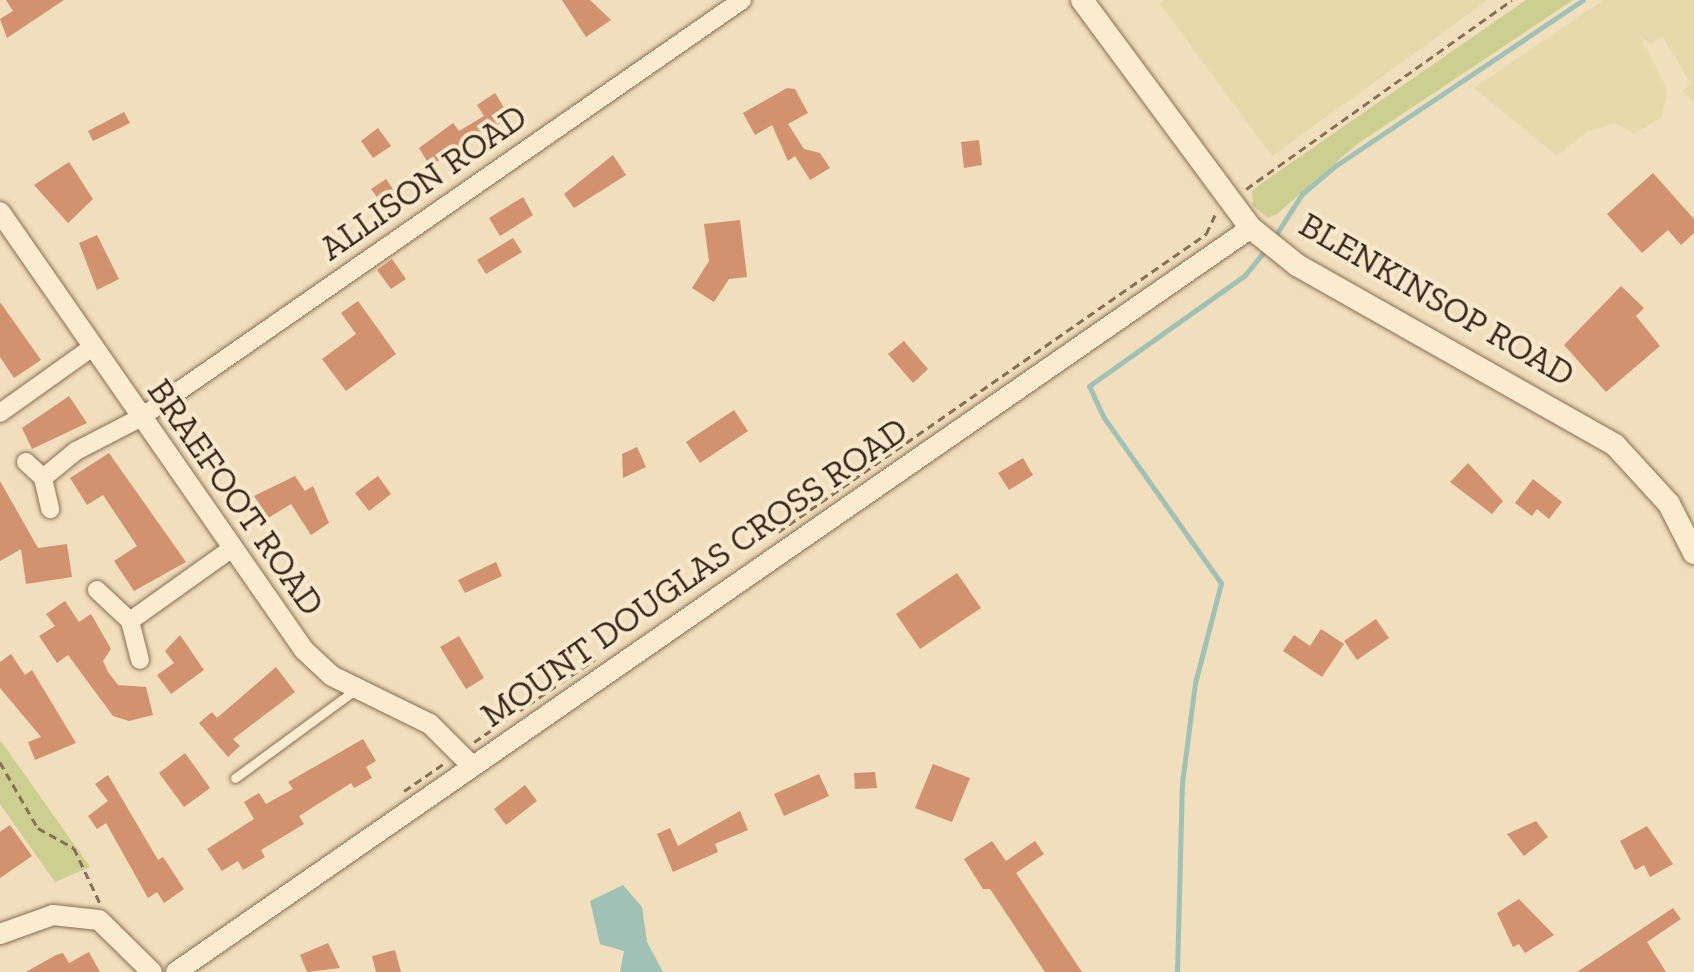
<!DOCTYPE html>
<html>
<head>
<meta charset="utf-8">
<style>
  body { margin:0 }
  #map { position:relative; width:1694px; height:972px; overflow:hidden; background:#f1debc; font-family:"Zilla Slab",serif }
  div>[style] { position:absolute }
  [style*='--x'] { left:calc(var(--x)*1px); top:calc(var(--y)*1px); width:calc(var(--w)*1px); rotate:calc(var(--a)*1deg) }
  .farmland>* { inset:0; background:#e7d9a9 }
  .green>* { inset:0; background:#cccf8f }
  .water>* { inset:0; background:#a0c1b6 }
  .stream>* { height:5px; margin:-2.5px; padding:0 2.5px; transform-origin:2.5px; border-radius:2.5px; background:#a0c1b6 }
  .building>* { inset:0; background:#d2926f }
  .path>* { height:2.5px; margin-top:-1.25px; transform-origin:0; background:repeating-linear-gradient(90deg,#896d54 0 8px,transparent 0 13px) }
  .roads { filter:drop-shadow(0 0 2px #896d54) drop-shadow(0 0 2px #896d54) }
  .service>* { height:9px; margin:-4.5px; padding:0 4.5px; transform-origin:4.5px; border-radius:4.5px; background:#fbebcf }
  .minor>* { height:18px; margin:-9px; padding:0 9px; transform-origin:9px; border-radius:9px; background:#fbebcf }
  .tertiary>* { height:20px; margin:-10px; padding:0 10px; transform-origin:10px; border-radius:10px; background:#fbebcf }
  .secondary>* { height:22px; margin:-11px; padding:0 11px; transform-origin:11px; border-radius:11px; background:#fbebcf }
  span { translate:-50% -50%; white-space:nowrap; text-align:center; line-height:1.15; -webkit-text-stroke:8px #f8e8cc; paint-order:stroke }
  .street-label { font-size:35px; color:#37271a }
</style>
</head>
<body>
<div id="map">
  <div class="farmland">
    <div style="clip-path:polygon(1165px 0,1488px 0,1272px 156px,1160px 4px)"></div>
    <div style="clip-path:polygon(1603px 0,1694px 0,1694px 102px,1682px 91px,1691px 84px,1663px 37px,1650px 44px,1640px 36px,1667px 90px,1662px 117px,1634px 134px,1615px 123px,1588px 131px,1557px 156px,1474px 88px)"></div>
  </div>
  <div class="green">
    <div style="clip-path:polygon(1526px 0,1573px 0,1356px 145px,1277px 214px,1268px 218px,1253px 206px,1252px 191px,1262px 183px)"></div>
    <div style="clip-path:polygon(0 742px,1px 741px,90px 867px,55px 882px,0 804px)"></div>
  </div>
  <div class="water">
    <div style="clip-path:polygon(623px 885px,642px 907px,647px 942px,663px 972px,620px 972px,624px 951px,600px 944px,590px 901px)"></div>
  </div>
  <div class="stream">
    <div style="--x:1273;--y:239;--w:54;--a:-57.2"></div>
    <div style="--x:1302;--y:194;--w:43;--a:-40.3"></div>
    <div style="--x:1335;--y:166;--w:298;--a:-33.8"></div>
    <div style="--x:1177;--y:972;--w:189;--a:-88.5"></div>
    <div style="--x:1182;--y:783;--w:101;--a:-82.6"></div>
    <div style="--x:1195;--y:683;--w:103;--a:-75.4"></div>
    <div style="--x:1221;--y:583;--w:202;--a:-125.3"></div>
    <div style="--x:1104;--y:418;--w:35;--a:-115"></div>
    <div style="--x:1089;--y:386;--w:191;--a:-35.4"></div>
    <div style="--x:1245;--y:275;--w:35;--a:-51"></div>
  </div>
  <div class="building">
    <div style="clip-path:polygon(6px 0,64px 0,7px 38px,0 19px,13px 11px)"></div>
    <div style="clip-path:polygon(562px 0,590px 0,611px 20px,586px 37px)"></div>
    <div style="clip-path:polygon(787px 88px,795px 89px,808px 113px,788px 124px,804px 149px,820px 153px,830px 168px,810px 180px,795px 156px,788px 161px,772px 125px,755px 135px,743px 113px)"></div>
    <div style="clip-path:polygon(495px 93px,510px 117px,430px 166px,419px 148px,453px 123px,459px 131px,484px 116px,477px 105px)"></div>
    <div style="clip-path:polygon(124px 112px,130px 123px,93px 141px,88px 131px)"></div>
    <div style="clip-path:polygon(378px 128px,391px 146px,373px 158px,361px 141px)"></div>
    <div style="clip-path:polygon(979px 140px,982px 165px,964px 168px,961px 142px)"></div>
    <div style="clip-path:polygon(613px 155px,626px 175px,574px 208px,564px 194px)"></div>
    <div style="clip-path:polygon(69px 162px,93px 199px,68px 223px,34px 185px)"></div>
    <div style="clip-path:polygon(1653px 173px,1694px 219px,1694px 233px,1681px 245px,1668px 230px,1642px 253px,1607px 214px)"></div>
    <div style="clip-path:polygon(386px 179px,399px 198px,385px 208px,371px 189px)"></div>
    <div style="clip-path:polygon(523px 197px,533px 215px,500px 236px,489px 218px)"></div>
    <div style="clip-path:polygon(740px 220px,747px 277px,729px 279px,714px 302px,692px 288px,709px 261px,704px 224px)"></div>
    <div style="clip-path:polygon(97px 235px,119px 279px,97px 290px,79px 243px)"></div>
    <div style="clip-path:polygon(513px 238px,522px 252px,486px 274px,477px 260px)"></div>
    <div style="clip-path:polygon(392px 259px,406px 279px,391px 289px,377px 270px)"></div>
    <div style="clip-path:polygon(1621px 286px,1644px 308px,1636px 316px,1660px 346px,1606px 392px,1564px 345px)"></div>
    <div style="clip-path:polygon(358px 301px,396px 354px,346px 391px,322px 359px,356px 334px,341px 313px)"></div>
    <div style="clip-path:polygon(0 302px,41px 360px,14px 378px,0 357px)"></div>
    <div style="clip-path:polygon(904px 341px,928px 369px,913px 383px,888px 354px)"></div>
    <div style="clip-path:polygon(69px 396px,87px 423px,32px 449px,22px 428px)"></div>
    <div style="clip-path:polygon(734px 410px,748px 431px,700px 463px,686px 442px)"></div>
    <div style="clip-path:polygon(637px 447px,646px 467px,623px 478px,622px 454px)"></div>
    <div style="clip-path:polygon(109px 453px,186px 562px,134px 591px,114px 561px,137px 546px,103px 495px,87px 505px,70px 478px)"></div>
    <div style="clip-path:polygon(1023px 458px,1033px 475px,1009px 490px,998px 473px)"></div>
    <div style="clip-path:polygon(1468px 463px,1503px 501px,1492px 514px,1450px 482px)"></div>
    <div style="clip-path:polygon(295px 476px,305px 491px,313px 486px,329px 523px,311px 535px,291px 504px,268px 518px,254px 496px)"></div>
    <div style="clip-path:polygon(378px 476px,391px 494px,369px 511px,355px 493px)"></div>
    <div style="clip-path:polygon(1533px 479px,1562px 502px,1549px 519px,1537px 509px,1532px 516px,1515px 503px)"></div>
    <div style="clip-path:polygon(0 481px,38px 548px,67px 544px,72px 577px,26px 584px,21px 549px,0 561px)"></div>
    <div style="clip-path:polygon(496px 562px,502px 576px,465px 593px,458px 580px)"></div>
    <div style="clip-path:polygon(957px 573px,981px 608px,920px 649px,896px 614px)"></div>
    <div style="clip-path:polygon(65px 601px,79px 622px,91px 614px,111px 649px,103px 661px,108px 672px,118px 685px,146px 687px,153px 715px,129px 721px,113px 716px,68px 655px,57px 663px,39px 636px,55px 626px,46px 614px)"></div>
    <div style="clip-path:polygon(1376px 619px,1389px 638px,1357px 660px,1344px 641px)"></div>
    <div style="clip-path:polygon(1321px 629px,1344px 644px,1322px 677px,1283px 651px,1294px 635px,1310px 646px)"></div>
    <div style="clip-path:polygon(180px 635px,204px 670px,171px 694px,157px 675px,174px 663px,165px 651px)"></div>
    <div style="clip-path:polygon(459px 636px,484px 678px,466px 689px,440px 647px)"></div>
    <div style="clip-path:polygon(11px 654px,25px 675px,32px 670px,76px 743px,35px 760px,28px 742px,41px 737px,0 688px,0 662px)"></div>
    <div style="clip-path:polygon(276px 667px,295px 692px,233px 739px,240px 746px,228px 757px,199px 723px,212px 712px,217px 718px)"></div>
    <div style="clip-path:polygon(363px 739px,376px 761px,366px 767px,372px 778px,354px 788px,351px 783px,299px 816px,304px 824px,261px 850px,265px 857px,243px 870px,238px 861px,222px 871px,207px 849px,254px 819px,244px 802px,259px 793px,266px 804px,293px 789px,288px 782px)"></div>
    <div style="clip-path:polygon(185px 753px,210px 788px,184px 807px,159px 773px)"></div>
    <div style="clip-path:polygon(933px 764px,970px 778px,952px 822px,915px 808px)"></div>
    <div style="clip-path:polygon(875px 772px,877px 788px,855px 789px,854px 773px)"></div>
    <div style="clip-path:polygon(819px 774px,829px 796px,784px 816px,774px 794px)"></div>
    <div style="clip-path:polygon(108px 775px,158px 860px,163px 857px,184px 889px,164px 903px,157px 892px,148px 898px,106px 823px,97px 829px,88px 816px,108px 801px,95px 784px)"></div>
    <div style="clip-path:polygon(525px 785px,537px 801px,506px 825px,494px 809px)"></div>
    <div style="clip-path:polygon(740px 811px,748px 830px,715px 844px,718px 852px,673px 872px,657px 834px,670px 828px,678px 846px)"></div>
    <div style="clip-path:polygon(1536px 821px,1548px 837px,1524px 856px,1507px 834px)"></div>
    <div style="clip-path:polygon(10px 825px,32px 856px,0 878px,0 832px)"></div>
    <div style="clip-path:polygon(1647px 826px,1673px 864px,1650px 877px,1644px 865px,1635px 870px,1620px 841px)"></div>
    <div style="clip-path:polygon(992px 841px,1006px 861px,1035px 841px,1044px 854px,1016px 873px,1082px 972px,1045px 972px,990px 889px,983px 889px,964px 859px)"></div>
    <div style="clip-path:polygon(1519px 899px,1554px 935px,1525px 953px,1519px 944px,1513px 947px,1497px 913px)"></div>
    <div style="clip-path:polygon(1673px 908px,1681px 919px,1647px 942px,1666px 972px,1577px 972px)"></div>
    <div style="clip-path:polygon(328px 943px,340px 968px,307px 972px,300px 955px)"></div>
    <div style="clip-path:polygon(395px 950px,401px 972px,376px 972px,372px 956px)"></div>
    <div style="clip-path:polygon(89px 952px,100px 972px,26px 972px,56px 955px,63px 953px,69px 963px)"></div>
  </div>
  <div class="path">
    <div style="--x:1246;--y:189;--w:326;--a:-35.4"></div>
    <div style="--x:778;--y:532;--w:522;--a:-34.85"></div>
    <div style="--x:1206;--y:234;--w:21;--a:-65"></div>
    <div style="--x:474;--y:742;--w:147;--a:-34.4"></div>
    <div style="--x:0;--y:762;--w:76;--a:60.1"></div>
    <div style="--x:38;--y:828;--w:41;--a:29.1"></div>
    <div style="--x:74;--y:848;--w:61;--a:64.7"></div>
    <div style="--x:404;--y:791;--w:47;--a:-34.7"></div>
  </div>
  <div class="roads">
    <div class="service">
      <div style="--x:235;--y:778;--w:150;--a:-36.3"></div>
    </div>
    <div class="minor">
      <div style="--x:0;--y:413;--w:112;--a:-35.5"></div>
      <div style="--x:26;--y:462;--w:23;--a:43"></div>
      <div style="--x:43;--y:478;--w:32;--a:77"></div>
      <div style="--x:43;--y:478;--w:43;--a:-39.3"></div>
      <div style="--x:76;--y:451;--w:72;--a:-27.3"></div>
      <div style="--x:140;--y:418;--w:733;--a:-34.77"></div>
      <div style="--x:97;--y:590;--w:45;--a:43.2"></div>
      <div style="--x:130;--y:621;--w:40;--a:75.6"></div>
      <div style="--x:130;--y:621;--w:124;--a:-35.5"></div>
    </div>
    <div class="tertiary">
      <div style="--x:0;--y:212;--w:533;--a:55.24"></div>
      <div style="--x:304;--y:650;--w:38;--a:43"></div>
      <div style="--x:332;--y:676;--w:109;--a:26.1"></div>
      <div style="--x:430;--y:724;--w:58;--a:45"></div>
      <div style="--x:0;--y:934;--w:56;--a:-19.7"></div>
      <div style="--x:53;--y:915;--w:46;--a:6.2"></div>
      <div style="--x:99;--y:920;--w:74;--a:44.5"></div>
      <div style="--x:176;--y:972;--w:1307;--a:-34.69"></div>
    </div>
    <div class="secondary">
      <div style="--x:1082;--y:0;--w:284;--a:53.5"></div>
      <div style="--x:1251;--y:228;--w:59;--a:38.8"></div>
      <div style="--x:1297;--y:265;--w:365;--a:29.5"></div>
      <div style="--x:1615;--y:445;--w:80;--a:47.5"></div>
      <div style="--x:1669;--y:504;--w:55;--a:63"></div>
    </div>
  </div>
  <div class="street-label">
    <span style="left:423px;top:182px;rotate:-35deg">ALLISON ROAD</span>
    <span style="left:1437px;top:299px;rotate:30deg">BLENKINSOP ROAD</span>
    <span style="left:236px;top:497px;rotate:55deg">BRAEFOOT ROAD</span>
    <span style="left:694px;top:572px;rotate:-35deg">MOUNT DOUGLAS CROSS ROAD</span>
  </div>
</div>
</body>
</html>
